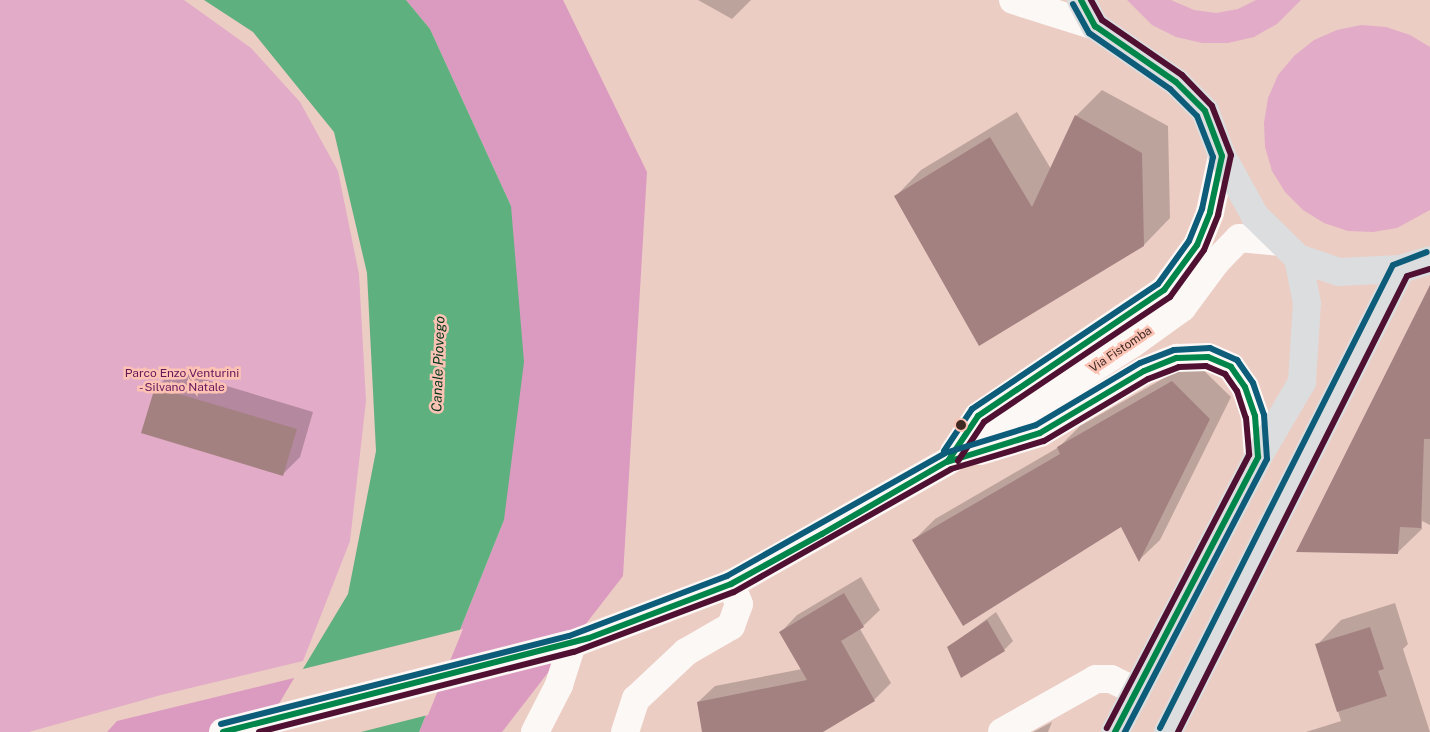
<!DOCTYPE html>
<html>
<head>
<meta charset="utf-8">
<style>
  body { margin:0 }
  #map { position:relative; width:1430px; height:732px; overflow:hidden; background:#eccdc4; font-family:"Public Sans",sans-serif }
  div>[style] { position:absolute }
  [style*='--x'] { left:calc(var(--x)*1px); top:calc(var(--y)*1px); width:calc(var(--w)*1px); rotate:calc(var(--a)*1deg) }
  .green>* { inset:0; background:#e2abc7 }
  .forest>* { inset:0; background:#db9abf }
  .water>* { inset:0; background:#5fb07f }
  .pier>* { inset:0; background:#eccdc4 }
  .shadow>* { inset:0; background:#0003 }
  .building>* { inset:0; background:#a48181 }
  .minor>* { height:28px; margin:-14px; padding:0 14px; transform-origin:14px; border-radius:14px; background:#fcf8f6 }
  .major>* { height:28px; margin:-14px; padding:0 14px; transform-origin:14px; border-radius:14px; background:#dbddde }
  .bus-1>* { height:6px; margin:-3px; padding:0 3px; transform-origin:3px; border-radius:3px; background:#00854a }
  .bus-2>* { height:6px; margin:-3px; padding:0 3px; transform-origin:3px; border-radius:3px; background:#4f1032 }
  .bus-3>* { height:6px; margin:-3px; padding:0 3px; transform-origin:3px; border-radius:3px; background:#0c5c7a }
  .dots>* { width:14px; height:14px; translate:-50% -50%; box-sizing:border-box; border:2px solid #fcc3b4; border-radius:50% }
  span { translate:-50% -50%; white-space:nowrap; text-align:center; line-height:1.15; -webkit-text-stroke:5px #fcc3b4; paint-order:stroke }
  .street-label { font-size:12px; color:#3f2923 }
  .park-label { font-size:12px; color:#68155c }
  .water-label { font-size:14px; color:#02361c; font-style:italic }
</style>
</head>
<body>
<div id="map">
  <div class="green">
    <div style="clip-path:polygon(0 0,184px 0,251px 48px,300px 102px,338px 171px,359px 274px,366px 401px,350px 541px,303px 661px,161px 695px,29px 732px,0 732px)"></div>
    <div style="clip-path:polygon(1127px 0,1171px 0,1194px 10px,1216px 13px,1238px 9px,1256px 0,1301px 0,1277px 24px,1254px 37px,1228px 43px,1202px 43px,1176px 37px,1152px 25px)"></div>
    <div style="clip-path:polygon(1361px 25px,1386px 27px,1410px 35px,1430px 47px,1430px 210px,1397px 228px,1373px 232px,1348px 231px,1324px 223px,1303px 210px,1285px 192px,1272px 171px,1265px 147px,1264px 123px,1268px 98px,1278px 75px,1294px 56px,1314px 40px,1337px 30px)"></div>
  </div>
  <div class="forest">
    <div style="clip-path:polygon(406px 0,563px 0,647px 172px,623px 576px,502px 732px,419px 732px,504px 520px,511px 206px,430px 29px)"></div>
    <div style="clip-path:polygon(298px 677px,265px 732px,107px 732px,117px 721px)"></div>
  </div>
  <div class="water">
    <div style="clip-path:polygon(204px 0,406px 0,430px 29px,511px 206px,524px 362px,504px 520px,419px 732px,265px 732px,348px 594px,376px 451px,367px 273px,334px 132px,253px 32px)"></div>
  </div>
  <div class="pier">
    <div style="clip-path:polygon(463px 629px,428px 715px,361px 732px,262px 732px,299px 670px)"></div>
  </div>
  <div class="shadow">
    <div style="clip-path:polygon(698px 0,751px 0,732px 19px)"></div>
    <div style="clip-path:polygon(1102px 90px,1168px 126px,1170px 218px,1144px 245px,895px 197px,921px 170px,1017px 112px,1051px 169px,1076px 116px)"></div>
    <div style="clip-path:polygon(1430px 306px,1430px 525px,1422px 521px,1422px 529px,1397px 553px,1298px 551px)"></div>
    <div style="clip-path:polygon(1194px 361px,1231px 397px,1160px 540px,1139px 560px,1121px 525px,914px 540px,935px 519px,1059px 447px,1080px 426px)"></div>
    <div style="clip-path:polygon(174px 370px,313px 412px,300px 457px,283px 474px,156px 388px)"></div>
    <div style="clip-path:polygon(861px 577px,880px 610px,860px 629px,891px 683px,874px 700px,821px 732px,704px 732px,698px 702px,715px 686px,802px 669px,781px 632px,797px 615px)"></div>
    <div style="clip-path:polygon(1395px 603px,1408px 644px,1403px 649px,1430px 732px,1306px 732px,1341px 721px,1317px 645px,1341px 620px)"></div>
    <div style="clip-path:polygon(996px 612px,1013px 641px,1004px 650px,948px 648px)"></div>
    <div style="clip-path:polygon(1052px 722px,1048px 732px,1033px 732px)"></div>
  </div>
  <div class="building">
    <div style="clip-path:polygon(1075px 115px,1142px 153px,1144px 246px,979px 346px,894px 196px,990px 137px,1032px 207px)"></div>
    <div style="clip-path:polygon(1430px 285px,1430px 439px,1424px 439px,1421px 528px,1400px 527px,1398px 554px,1296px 552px)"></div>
    <div style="clip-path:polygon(1172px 381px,1210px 419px,1139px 562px,1121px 527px,963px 626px,912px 540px,1060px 454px,1057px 447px)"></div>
    <div style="clip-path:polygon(155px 387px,297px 429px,283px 476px,141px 433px)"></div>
    <div style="clip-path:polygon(844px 593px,864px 627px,841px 641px,875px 701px,823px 732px,702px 732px,697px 702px,807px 680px,779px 632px)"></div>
    <div style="clip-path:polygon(987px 620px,1005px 651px,961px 678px,947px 647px)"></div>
    <div style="clip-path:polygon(1370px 627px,1384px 669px,1378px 671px,1387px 696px,1337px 712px,1315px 644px)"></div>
  </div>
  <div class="minor">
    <div style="--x:1013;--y:0;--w:86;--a:17.6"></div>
    <div style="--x:980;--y:451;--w:63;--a:-16.7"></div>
    <div style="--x:1040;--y:433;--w:121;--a:-30.8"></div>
    <div style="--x:1144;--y:371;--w:35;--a:-22"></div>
    <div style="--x:1177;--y:358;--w:31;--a:-2"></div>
    <div style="--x:1208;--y:357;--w:25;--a:23"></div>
    <div style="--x:1231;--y:367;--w:24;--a:55"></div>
    <div style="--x:1245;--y:387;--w:31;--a:71"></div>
    <div style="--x:1255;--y:416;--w:41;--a:85.8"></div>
    <div style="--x:954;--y:452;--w:43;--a:-56.3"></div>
    <div style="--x:978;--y:416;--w:225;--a:-34.1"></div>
    <div style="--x:1164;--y:290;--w:56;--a:-53.7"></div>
    <div style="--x:1197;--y:245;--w:35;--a:-68"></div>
    <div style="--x:1210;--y:212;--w:57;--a:-77.9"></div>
    <div style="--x:223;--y:732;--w:360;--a:-14.2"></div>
    <div style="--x:572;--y:644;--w:170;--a:-20.7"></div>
    <div style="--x:731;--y:584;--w:249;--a:-29.5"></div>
    <div style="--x:948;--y:461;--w:218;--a:-32.5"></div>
    <div style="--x:1132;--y:344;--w:62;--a:-35.8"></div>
    <div style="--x:1182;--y:308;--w:57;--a:-53.5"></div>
    <div style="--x:1216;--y:262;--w:33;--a:-46"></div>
    <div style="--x:1239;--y:238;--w:41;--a:5.6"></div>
    <div style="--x:535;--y:732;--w:53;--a:-62.9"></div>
    <div style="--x:559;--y:685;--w:43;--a:-72.4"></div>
    <div style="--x:625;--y:732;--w:35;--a:-72"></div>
    <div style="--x:636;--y:699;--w:69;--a:-43.2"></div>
    <div style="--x:686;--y:652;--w:52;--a:-30"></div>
    <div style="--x:731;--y:626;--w:23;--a:-70"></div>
    <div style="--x:739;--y:604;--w:22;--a:-112"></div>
    <div style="--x:1002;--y:732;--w:108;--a:-29.4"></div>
    <div style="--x:1096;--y:679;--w:15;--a:0"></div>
    <div style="--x:1111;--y:679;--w:28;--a:26"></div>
  </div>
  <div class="major">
    <div style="--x:1081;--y:0;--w:30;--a:62"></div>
    <div style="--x:1095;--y:26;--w:98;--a:34.7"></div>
    <div style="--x:1176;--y:82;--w:41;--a:45"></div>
    <div style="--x:1205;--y:111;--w:48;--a:69.3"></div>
    <div style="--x:1222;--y:156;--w:68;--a:61.2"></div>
    <div style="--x:1255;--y:216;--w:60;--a:44.3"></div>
    <div style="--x:1298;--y:258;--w:43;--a:18.9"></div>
    <div style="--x:1339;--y:272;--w:62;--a:-2.8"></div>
    <div style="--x:1401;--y:269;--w:30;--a:-17"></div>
    <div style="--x:1115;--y:732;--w:310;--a:-62.5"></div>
    <div style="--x:1258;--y:457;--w:87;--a:-59.6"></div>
    <div style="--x:1302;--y:382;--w:79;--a:-86.4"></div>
    <div style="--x:1307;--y:303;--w:46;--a:-101.3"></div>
    <div style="--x:1168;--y:732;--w:518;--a:-63.29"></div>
  </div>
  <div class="bus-1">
    <div style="--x:1081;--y:0;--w:30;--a:62"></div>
    <div style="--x:1095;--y:26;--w:98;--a:34.7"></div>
    <div style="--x:1176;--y:82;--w:41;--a:45"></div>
    <div style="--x:1205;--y:111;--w:48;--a:69.3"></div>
    <div style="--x:947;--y:462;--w:97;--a:-17.3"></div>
    <div style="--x:1040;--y:433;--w:121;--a:-30.8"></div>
    <div style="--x:1144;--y:371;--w:35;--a:-22"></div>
    <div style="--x:1177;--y:358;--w:31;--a:-2"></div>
    <div style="--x:1208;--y:357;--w:25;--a:23"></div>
    <div style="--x:1231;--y:367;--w:24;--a:55"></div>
    <div style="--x:1245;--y:387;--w:31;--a:71"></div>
    <div style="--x:1255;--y:416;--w:41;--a:85.8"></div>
    <div style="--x:223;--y:732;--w:378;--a:-14.4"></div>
    <div style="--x:589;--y:638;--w:152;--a:-20.8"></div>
    <div style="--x:731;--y:584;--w:104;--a:-28.8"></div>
    <div style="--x:822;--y:534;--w:146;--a:-30.1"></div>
    <div style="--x:948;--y:461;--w:54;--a:-56.3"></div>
    <div style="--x:978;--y:416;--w:225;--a:-34.1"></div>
    <div style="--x:1164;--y:290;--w:56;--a:-53.7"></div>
    <div style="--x:1197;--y:245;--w:35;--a:-68"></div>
    <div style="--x:1210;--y:212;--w:57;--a:-77.9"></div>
    <div style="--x:1115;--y:732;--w:310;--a:-62.5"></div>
  </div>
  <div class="bus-2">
    <div style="--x:958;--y:461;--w:47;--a:-56.3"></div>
    <div style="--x:984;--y:422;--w:224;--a:-33.9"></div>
    <div style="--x:1170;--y:297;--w:58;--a:-54.1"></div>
    <div style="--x:1204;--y:250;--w:38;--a:-68"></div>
    <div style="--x:1218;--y:215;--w:61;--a:-77.8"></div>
    <div style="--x:1231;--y:155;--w:53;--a:-111.2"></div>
    <div style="--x:1212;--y:106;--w:43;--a:-134.1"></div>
    <div style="--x:1182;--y:75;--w:97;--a:-145.5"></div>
    <div style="--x:1102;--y:20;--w:23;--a:-119"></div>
    <div style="--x:259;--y:732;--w:325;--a:-14.3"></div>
    <div style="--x:574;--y:652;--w:171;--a:-20.6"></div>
    <div style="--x:734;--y:592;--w:249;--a:-29.5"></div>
    <div style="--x:951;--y:469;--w:97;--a:-16.8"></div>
    <div style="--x:1044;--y:441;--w:121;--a:-30.8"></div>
    <div style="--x:1148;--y:379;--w:33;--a:-21"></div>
    <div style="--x:1179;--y:367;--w:27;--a:-2"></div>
    <div style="--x:1206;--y:366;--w:21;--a:23"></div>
    <div style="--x:1225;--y:374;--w:21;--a:55"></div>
    <div style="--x:1237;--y:391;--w:28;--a:72"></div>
    <div style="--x:1246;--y:418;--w:37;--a:85"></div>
    <div style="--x:1249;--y:455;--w:308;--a:117.5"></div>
    <div style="--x:1178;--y:732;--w:510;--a:-63.33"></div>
    <div style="--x:1407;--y:276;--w:24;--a:-17"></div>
  </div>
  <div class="bus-3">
    <div style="--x:944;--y:451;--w:50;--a:-56.3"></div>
    <div style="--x:972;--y:409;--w:224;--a:-33.9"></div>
    <div style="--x:1158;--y:284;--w:53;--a:-54.2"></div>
    <div style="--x:1189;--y:241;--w:35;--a:-68"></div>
    <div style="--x:1202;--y:209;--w:53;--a:-78.1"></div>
    <div style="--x:1213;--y:157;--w:44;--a:-111.3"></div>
    <div style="--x:1197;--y:116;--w:38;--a:-135"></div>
    <div style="--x:1170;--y:89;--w:98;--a:-145.3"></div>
    <div style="--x:1089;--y:33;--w:33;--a:-119"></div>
    <div style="--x:221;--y:724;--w:359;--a:-14.2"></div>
    <div style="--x:569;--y:636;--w:169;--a:-20.8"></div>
    <div style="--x:727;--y:576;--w:250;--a:-29.4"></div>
    <div style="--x:945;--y:453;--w:95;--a:-17.1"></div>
    <div style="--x:1036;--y:425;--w:121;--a:-30.8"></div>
    <div style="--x:1140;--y:363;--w:36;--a:-21"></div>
    <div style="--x:1174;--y:350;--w:36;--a:-3"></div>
    <div style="--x:1210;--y:348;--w:30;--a:24"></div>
    <div style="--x:1237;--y:360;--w:28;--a:55"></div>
    <div style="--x:1253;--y:383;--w:34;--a:71"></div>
    <div style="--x:1264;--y:415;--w:44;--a:86.1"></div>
    <div style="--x:1267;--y:459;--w:308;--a:117.5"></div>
    <div style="--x:1160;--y:728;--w:518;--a:-63.29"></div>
    <div style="--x:1393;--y:265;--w:36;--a:-21"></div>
  </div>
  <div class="dots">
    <div style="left:961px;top:425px;background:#3f2923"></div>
  </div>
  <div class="street-label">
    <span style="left:1121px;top:350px;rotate:-34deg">Via Fistomba</span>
  </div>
  <div class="park-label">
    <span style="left:182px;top:381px">Parco Enzo Venturini<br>- Silvano Natale</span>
  </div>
  <div class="water-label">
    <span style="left:438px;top:364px;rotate:-88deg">Canale Piovego</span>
  </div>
</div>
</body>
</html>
